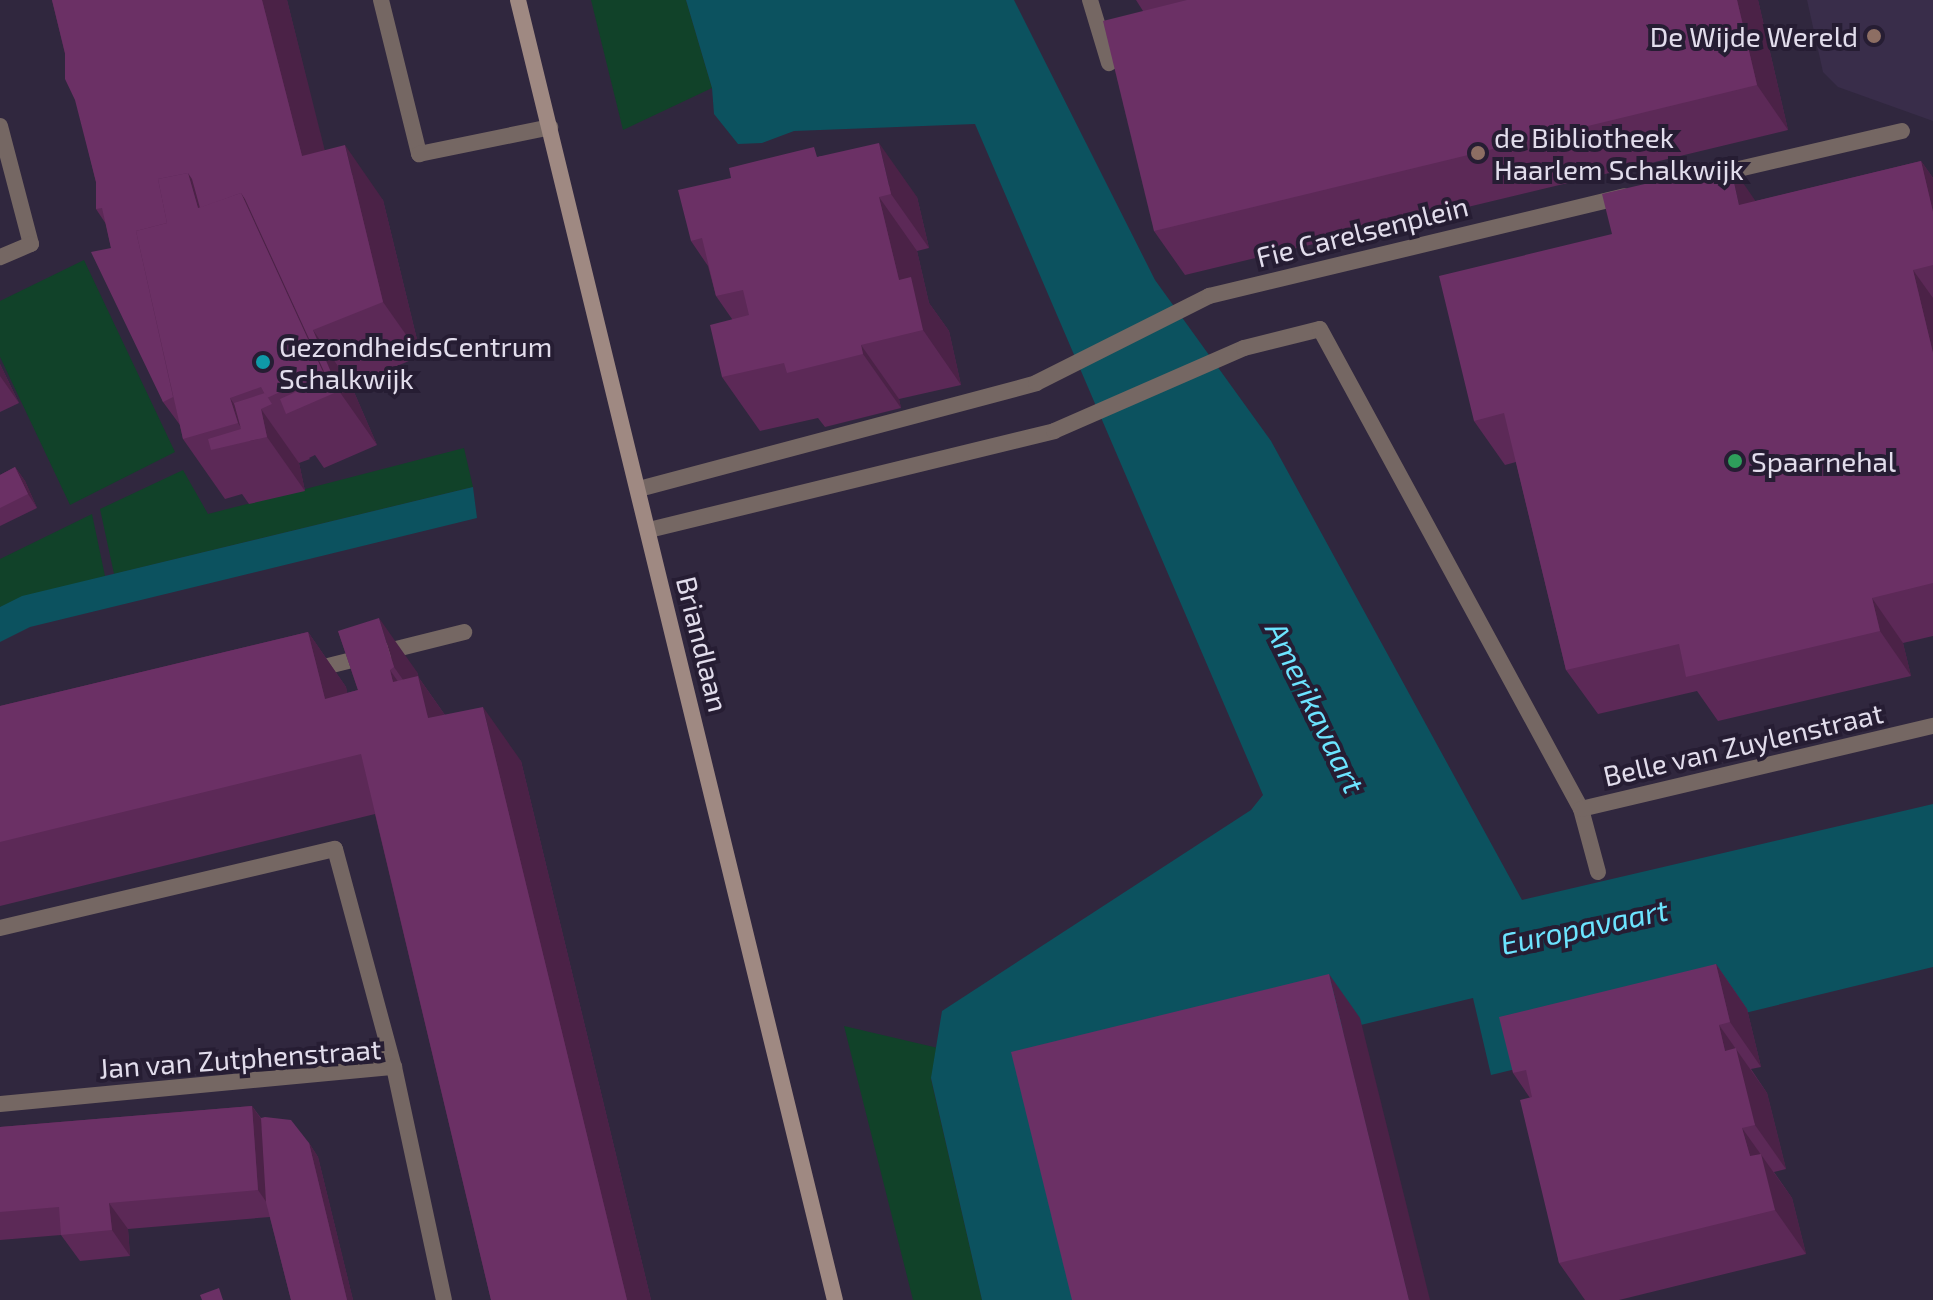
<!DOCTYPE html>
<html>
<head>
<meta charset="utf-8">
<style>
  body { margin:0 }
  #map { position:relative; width:1933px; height:1300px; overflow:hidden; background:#30273e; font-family:"Exo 2",sans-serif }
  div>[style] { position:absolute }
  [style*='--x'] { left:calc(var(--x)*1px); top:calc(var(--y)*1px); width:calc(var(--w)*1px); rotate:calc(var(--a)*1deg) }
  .built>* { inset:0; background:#392d4a }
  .green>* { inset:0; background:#114229 }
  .water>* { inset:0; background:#0c525f }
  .lane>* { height:16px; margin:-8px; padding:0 8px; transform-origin:8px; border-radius:8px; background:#756763 }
  .street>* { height:16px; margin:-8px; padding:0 8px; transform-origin:8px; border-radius:8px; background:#756763 }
  .secondary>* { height:16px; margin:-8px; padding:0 8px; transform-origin:8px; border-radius:8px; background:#9f8982 }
  .wall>* { inset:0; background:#5c2957 }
  .shaded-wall>* { inset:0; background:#4b2247 }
  .building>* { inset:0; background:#6b3065 }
  .dots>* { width:22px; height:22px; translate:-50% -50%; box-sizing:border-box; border:4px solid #261d33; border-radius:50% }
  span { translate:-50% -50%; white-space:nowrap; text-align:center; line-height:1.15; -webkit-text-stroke:8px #261d33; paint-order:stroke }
  .poi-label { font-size:28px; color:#e2ddec }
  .right { translate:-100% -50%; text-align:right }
  .left { translate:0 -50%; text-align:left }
  .street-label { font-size:28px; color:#e2ddec }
  .water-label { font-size:30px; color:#6ce4ff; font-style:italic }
</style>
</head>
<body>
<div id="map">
  <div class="built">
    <div style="clip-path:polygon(1807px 0,1933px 0,1933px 121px,1838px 87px,1823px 72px)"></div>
  </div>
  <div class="green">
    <div style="clip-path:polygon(591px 0,686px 0,712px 88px,623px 130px)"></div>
    <div style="clip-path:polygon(84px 260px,175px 452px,70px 505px,0 357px,0 301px)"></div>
    <div style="clip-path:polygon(464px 448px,473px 487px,114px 574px,100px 509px,183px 470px,208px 514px)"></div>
    <div style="clip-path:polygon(92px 514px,105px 576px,0 607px,0 559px)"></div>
    <div style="clip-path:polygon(844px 1026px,938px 1048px,931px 1079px,982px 1300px,913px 1300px)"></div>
  </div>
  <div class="water">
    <div style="clip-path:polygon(686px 0,1014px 0,1155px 280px,1271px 441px,1522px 900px,1933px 804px,1933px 967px,1491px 1075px,1473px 998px,1049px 1100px,1094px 1300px,982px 1300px,931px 1078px,942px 1011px,1251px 810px,1263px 795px,975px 124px,794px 131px,762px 143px,738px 144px,714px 114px,712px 88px)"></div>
    <div style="clip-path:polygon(473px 487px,477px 518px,30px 627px,0 642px,0 607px,22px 596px)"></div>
  </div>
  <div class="lane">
    <div style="--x:381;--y:0;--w:159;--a:76.1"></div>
    <div style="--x:419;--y:154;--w:134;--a:-11.6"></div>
    <div style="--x:312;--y:670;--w:157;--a:-14"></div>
    <div style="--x:0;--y:928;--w:344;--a:-13.3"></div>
    <div style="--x:335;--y:849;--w:226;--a:74.9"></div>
  </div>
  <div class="street">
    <div style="--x:1090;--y:0;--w:66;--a:73.2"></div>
    <div style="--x:0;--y:126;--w:122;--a:75.3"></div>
    <div style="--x:31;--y:244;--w:34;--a:157"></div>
    <div style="--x:1713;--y:175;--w:194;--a:-13.1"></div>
    <div style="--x:639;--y:489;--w:411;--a:-14.9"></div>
    <div style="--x:1036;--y:383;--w:194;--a:-26.7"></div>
    <div style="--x:1209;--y:296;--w:427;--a:-13.5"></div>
    <div style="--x:649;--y:530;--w:417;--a:-13.7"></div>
    <div style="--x:1054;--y:431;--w:207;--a:-23.6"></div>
    <div style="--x:1244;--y:348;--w:78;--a:-14"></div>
    <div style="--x:1320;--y:329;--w:546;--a:61.46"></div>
    <div style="--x:1598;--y:872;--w:65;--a:-105.1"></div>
    <div style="--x:1581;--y:809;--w:362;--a:-13.3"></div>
    <div style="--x:0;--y:1104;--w:396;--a:-5.4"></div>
    <div style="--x:394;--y:1067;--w:238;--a:77.9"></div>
  </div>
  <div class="secondary">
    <div style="--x:518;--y:0;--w:1338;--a:76.3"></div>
  </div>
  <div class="wall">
    <div style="clip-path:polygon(52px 0,287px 0,324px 151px,383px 200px,421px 356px,351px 385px,377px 445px,324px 468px,315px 455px,309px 458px,310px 459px,299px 463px,305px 491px,249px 504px,242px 494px,225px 499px,183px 439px,180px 425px,163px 402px,111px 248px,106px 224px,96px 209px,96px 182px)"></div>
    <div style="clip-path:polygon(1136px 0,1758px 0,1788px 130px,1185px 275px,1154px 231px,1143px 11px)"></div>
    <div style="clip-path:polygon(820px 156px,917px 197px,929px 248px,917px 251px,929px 303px,949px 331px,961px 385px,899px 399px,901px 408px,825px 427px,818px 418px,760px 431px,722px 377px,732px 319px,716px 296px,708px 266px,691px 241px)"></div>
    <div style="clip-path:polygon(1921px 161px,1933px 178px,1933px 636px,1903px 643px,1911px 676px,1718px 721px,1697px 691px,1598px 714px,1566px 670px,1516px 462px,1505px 465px,1474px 421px,1756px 201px)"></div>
    <div style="clip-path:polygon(0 364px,19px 403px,0 412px)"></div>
    <div style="clip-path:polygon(15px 467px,25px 481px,37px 508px,0 526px,0 475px)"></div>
    <div style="clip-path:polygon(338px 631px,417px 672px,419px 678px,445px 715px,521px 761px,651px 1300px,491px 1300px,375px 814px,0 906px,0 706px,308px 632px,346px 687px,347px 693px,358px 690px)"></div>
    <div style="clip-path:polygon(1716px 964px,1747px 1009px,1761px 1067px,1751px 1069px,1767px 1093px,1786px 1169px,1774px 1172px,1792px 1198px,1806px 1254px,1619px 1300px,1585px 1300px,1559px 1263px,1530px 1098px,1513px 1073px)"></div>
    <div style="clip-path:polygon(252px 1106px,261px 1118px,309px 1143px,318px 1157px,353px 1300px,291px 1300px,270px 1217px,128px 1229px,130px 1256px,80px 1261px,61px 1235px,0 1240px,0 1127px)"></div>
  </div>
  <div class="shaded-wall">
    <div style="clip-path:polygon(262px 0,287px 0,340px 211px,302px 156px)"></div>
    <div style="clip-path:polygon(1737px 0,1758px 0,1788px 130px,1757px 85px)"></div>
    <div style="clip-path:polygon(879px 143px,917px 197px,929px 248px,891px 194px)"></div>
    <div style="clip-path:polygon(345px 145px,383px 200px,421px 356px,383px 302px)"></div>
    <div style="clip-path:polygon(1921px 161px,1933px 178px,1933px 212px)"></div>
    <div style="clip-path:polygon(1730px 164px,1761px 209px,1739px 205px)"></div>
    <div style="clip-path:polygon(188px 173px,214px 210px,198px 208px)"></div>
    <div style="clip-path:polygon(241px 193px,283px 253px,313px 330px,351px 385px,377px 445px,339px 391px,337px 392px,323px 372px)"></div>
    <div style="clip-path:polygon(879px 197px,917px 251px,929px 303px,949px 331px,961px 385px,923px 330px,899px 280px)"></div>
    <div style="clip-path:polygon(1913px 270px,1933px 298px,1933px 353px)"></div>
    <div style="clip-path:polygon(861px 345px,899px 399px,901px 408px,863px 354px)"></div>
    <div style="clip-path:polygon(0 364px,19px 403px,0 376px)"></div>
    <div style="clip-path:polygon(230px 398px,258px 439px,250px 441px,238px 423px)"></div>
    <div style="clip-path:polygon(261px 409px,299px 463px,305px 491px,267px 437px)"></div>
    <div style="clip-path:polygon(15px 467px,25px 481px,37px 508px,28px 494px)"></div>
    <div style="clip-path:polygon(1872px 598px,1903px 643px,1911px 676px,1880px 631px)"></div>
    <div style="clip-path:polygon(379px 618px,417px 672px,419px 678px,456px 731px,428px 718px,427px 714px,394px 667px)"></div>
    <div style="clip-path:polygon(308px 632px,346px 687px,363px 753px,325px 699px)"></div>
    <div style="clip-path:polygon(390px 670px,428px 725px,393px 682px)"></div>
    <div style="clip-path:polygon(483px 707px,521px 761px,651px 1300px,627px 1300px)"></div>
    <div style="clip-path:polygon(1716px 964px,1747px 1009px,1761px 1067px,1730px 1022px)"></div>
    <div style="clip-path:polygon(1329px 974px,1360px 1018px,1430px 1300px,1409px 1300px)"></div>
    <div style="clip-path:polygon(1719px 1025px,1767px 1093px,1786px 1169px,1755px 1125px,1725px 1051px)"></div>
    <div style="clip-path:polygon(252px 1106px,270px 1132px,276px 1216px,258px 1190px)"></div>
    <div style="clip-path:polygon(1742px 1128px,1792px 1198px,1806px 1254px,1775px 1210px,1750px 1156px)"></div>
    <div style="clip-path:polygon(309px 1143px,318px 1157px,353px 1300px,347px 1300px)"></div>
    <div style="clip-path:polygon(109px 1203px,128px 1229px,130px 1256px,112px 1230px)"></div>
  </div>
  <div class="building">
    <div style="clip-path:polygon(52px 0,262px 0,302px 156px,345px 145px,383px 302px,313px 330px,339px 391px,286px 414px,280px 399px,327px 378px,245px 199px,241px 193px,200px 208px,192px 179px,188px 173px,158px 179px,167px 223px,136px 231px,173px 397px,163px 402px,91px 252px,111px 248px,102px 208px,96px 209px,96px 182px,75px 100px,65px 79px,65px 53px)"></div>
    <div style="clip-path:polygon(1187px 0,1737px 0,1757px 85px,1154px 231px,1103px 21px)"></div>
    <div style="clip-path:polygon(879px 143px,891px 194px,879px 197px,899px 280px,911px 277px,923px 330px,861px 345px,863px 354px,787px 373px,784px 363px,722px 377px,710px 325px,749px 315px,743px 290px,716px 296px,702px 238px,691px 241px,678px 190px,731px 178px,729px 168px,814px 147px,817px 157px)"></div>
    <div style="clip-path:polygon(1921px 161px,1933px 212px,1933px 265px,1913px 270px,1933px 353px,1933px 583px,1872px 598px,1880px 631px,1686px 677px,1679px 644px,1566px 670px,1504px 413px,1474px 421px,1439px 276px,1612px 234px,1602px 194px,1730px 164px,1739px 205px)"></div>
    <div style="clip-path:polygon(188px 173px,198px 208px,241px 193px,323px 372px,267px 398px,261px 387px,230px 398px,238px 423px,183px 439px,136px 231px,167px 223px,158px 179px)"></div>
    <div style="clip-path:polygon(265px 393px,272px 404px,261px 409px,267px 437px,211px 450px,208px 439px,241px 429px,234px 403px)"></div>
    <div style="clip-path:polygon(15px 467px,28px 494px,0 508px,0 475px)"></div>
    <div style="clip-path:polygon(379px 618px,394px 667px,390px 670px,393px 682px,418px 676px,428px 718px,483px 707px,627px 1300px,491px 1300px,361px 754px,0 842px,0 706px,308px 632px,325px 699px,358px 690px,338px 631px)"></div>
    <div style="clip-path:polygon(1716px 964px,1730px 1022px,1719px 1025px,1725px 1051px,1736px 1048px,1755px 1125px,1742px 1128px,1750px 1156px,1761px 1154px,1775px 1210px,1559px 1263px,1520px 1100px,1532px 1097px,1526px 1070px,1513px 1073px,1499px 1017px)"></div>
    <div style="clip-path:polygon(1329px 974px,1409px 1300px,1072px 1300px,1011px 1052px)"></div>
    <div style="clip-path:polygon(252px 1106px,258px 1190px,109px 1203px,112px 1230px,61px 1235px,59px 1207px,0 1212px,0 1127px)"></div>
    <div style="clip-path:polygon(265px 1117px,291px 1120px,309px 1143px,347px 1300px,291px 1300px,266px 1202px,261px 1118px)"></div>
    <div style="clip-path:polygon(219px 1288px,223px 1300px,202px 1300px,200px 1295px)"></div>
  </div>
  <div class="dots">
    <div style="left:1874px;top:36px;background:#8d6e63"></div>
    <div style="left:1478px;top:153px;background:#8d6e63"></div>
    <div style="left:263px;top:362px;background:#0f9aa8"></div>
    <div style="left:1735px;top:461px;background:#2e9e5b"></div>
  </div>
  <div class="poi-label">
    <span class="right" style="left:1858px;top:36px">De Wijde Wereld</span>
    <span class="left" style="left:1494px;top:153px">de Bibliotheek<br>Haarlem Schalkwijk</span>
    <span class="left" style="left:279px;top:362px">GezondheidsCentrum<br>Schalkwijk</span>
    <span class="left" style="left:1751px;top:461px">Spaarnehal</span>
  </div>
  <div class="street-label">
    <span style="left:1362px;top:231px;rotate:-14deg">Fie Carelsenplein</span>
    <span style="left:703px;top:644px;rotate:76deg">Briandlaan</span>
    <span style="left:1743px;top:744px;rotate:-13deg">Belle van Zuylenstraat</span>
    <span style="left:240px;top:1058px;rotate:-4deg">Jan van Zutphenstraat</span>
  </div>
  <div class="water-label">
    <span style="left:1316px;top:707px;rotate:64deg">Amerikavaart</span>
    <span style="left:1584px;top:926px;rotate:-12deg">Europavaart</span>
  </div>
</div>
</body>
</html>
